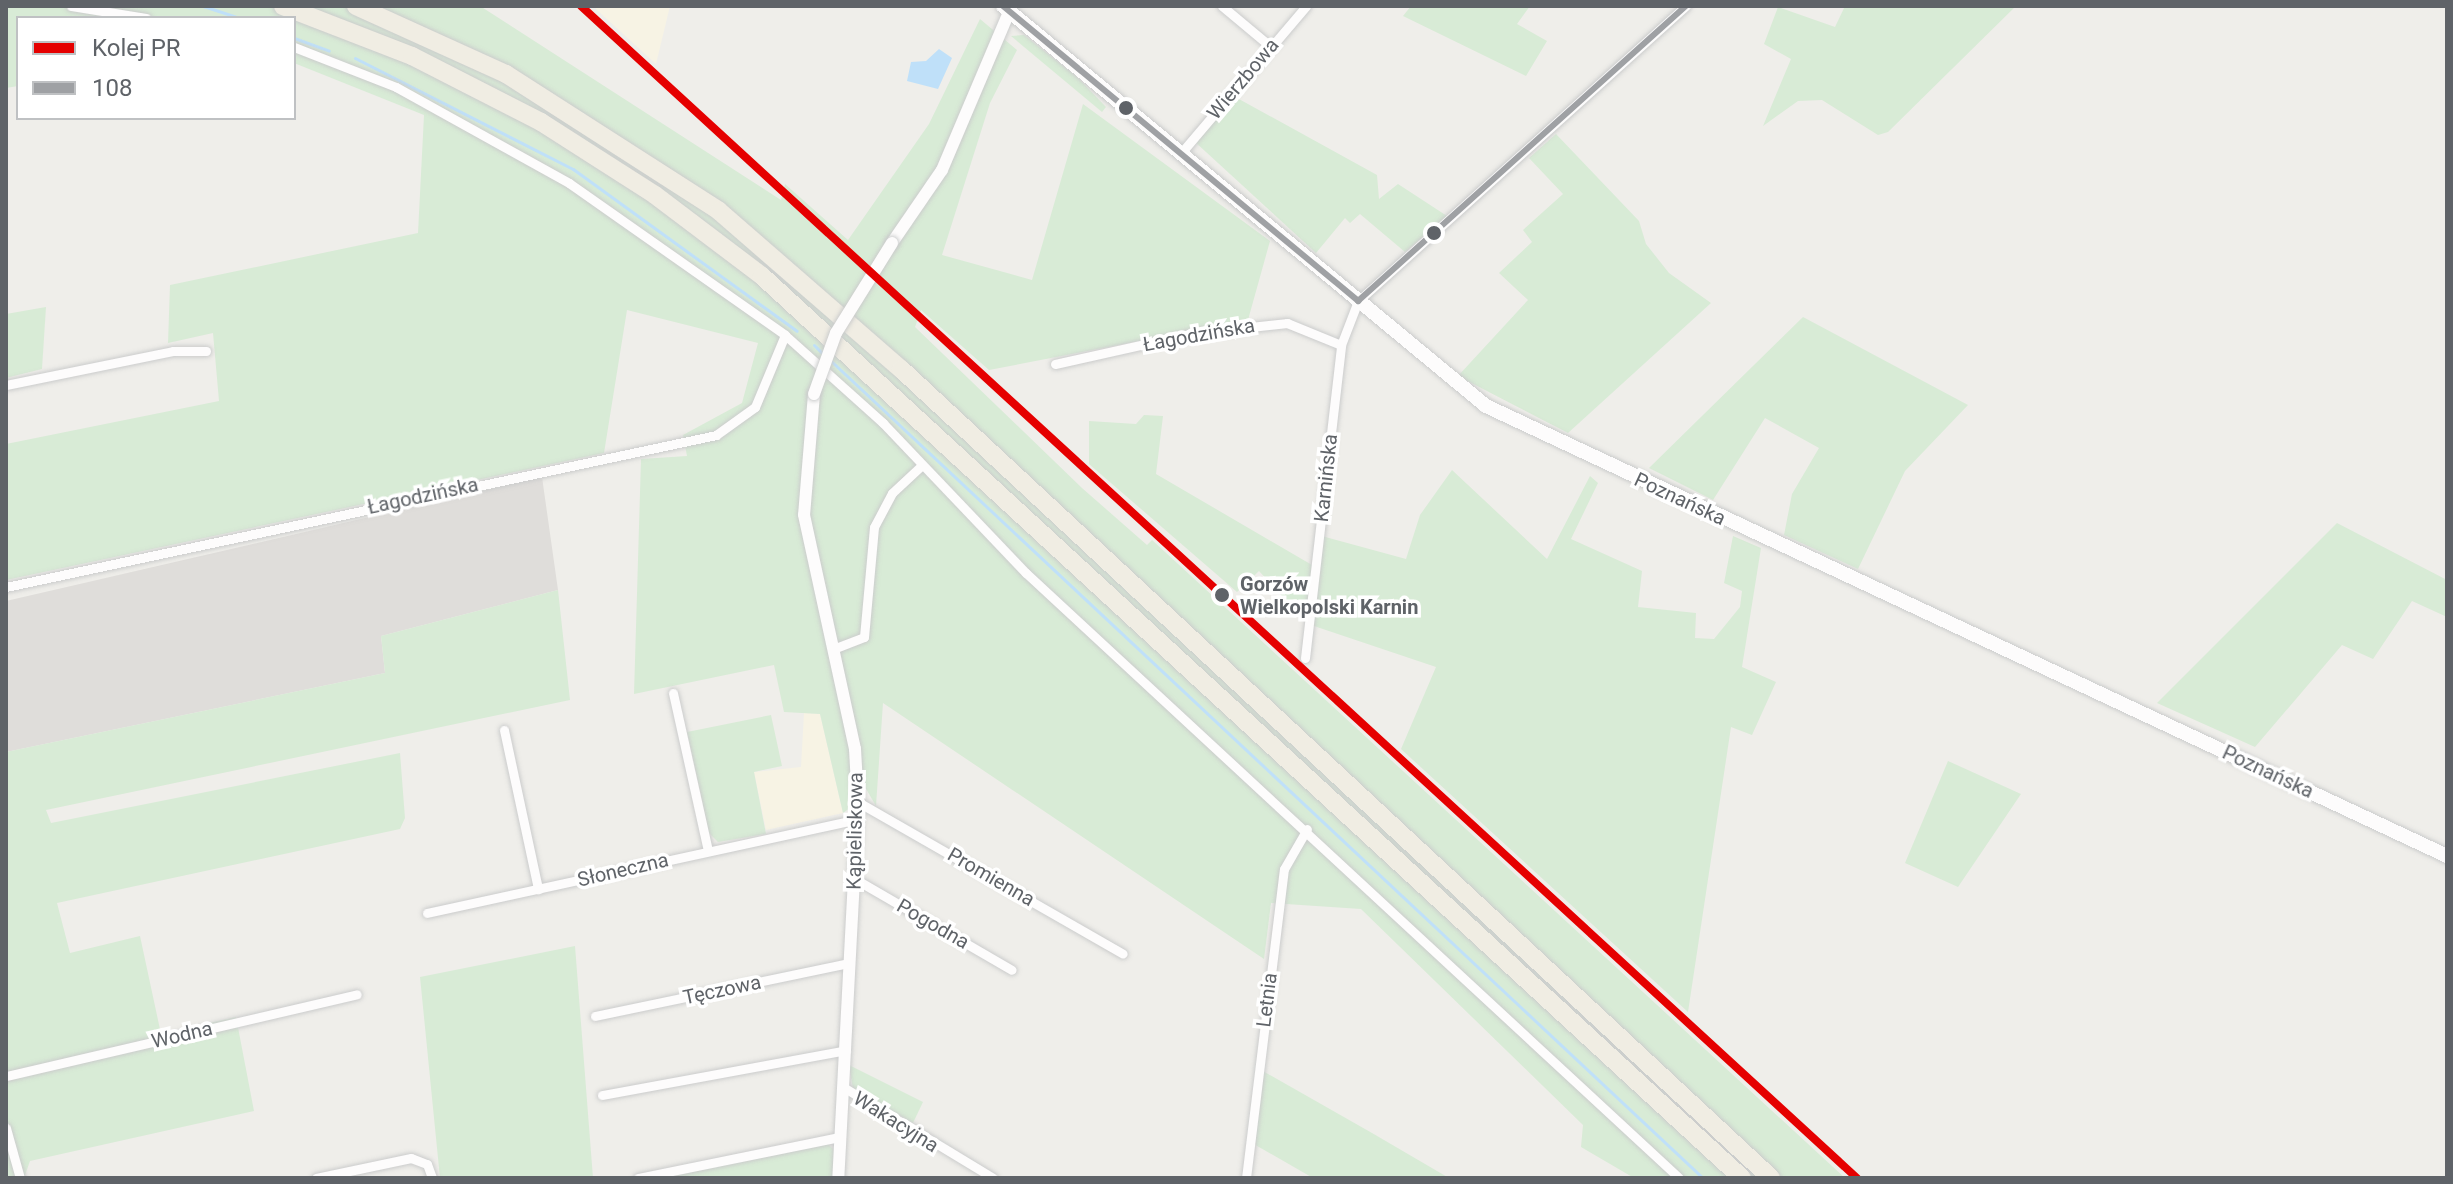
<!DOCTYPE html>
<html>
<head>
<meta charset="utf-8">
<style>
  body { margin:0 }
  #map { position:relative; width:2453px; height:1184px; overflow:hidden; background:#efeeea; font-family:Roboto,sans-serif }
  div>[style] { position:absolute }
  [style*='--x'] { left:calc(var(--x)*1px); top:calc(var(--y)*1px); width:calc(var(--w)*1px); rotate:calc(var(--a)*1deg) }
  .commercial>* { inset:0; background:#f7f3e4 }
  .industrial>* { inset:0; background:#dfddda }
  .green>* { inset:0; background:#d8ebd6 }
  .water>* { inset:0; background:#bfe0f9 }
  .stream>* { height:3px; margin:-1.5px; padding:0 1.5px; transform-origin:1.5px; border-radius:1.5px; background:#bfe0f9 }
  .roads { filter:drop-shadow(0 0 2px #cbcccc) drop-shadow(0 0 2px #cbcccc) }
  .minor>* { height:9px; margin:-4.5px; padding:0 4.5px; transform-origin:4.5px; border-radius:4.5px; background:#fdfcfc }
  .tertiary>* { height:12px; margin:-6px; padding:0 6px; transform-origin:6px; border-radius:6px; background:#fdfcfc }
  .secondary>* { height:14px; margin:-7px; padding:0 7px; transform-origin:7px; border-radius:7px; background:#fdfcfc }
  .motorway>* { height:18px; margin:-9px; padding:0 9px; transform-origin:9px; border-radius:9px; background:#f0ede3 }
  .bridges { filter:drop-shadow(0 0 2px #cbcccc) drop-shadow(0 0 2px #cbcccc) }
  .tertiary-bridge>* { height:12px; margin:-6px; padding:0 6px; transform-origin:6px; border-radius:6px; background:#fdfcfc }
  .bus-1>* { height:6px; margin:-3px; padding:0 3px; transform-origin:3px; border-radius:3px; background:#9fa1a4 }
  .rail-1>* { height:8px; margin:-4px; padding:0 4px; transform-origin:4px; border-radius:4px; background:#e50000 }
  .dots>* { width:22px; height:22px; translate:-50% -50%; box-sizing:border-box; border:4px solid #fff; border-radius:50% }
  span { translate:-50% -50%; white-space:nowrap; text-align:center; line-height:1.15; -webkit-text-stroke:7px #fff; paint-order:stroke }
  .street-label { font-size:20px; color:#5f6368 }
  .stop-label { font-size:20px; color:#5f6368; font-weight:700 }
  .left { translate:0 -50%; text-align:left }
  .frame { position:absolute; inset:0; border:8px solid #5f6368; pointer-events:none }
  .legend { position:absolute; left:16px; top:16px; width:280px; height:104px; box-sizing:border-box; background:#fff; border:2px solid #bfc1c3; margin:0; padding:10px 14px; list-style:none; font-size:24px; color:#5f6368 }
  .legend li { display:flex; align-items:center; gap:16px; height:40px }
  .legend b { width:40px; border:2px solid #bfc1c3 }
</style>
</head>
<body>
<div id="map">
  <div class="commercial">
    <div style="clip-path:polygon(670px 6px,656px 64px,596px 9px,596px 6px)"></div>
    <div style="clip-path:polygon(804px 713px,820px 714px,843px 813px,766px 830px,754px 772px,801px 767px)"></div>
  </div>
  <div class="industrial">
    <div style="clip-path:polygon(542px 477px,558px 590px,381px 636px,385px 673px,6px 752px,6px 601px)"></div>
  </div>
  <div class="green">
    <div style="clip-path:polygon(6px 6px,480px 6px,781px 200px,785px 184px,848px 240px,929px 124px,980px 19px,1017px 50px,990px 103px,942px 255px,1032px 280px,1083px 104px,1270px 241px,1248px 320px,989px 370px,921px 310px,915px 327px,1082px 488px,1147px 545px,1152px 540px,1845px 1178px,1634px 1178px,1581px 1147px,1583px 1125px,1361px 909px,1271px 903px,1264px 959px,883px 703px,876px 806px,865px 787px,851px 707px,854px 805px,843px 813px,820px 714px,784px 712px,774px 665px,634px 694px,641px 459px,687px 456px,683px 435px,742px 403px,758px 343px,627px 310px,604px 453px,6px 580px,6px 444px,219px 401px,213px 333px,168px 343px,170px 285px,418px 233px,424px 115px,294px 63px,294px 18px,18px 18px,18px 86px,6px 88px)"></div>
    <div style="clip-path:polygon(1411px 6px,1530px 6px,1517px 24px,1547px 41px,1526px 76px,1403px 16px)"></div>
    <div style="clip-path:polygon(1845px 6px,2016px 6px,1888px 132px,1878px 135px,1822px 100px,1798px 101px,1763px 126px,1791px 59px,1764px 44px,1778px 7px,1835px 27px)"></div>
    <div style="clip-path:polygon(1024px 35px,1077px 77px,1106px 107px,1102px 112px,1011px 36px)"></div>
    <div style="clip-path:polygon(1228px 93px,1377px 175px,1379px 199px,1398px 184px,1447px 216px,1405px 252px,1360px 214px,1350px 223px,1345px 218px,1316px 253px,1194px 141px)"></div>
    <div style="clip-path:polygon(1556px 134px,1639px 221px,1646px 244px,1669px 273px,1711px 303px,1568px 433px,1458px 376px,1528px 300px,1499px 273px,1532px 242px,1523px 230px,1563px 194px,1529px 158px)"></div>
    <div style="clip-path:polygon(46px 307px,42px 369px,6px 378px,6px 314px)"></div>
    <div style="clip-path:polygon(1803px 317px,1968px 405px,1905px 471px,1858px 569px,1784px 535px,1792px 494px,1819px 448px,1765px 418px,1713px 500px,1649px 468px)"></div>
    <div style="clip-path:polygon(1144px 415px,1163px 416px,1156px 474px,1312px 565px,1318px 535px,1406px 559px,1420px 515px,1452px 470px,1547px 559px,1590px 476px,1598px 483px,1571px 539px,1642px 571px,1638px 607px,1696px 613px,1695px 638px,1714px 639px,1740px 607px,1742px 591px,1724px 583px,1733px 536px,1761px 548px,1742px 667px,1776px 682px,1752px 735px,1731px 727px,1688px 1012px,1401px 749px,1436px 667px,1308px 624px,1259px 571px,1237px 592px,1089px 464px,1089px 421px,1136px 424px)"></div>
    <div style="clip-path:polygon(2337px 523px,2447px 580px,2447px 617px,2412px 601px,2373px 659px,2342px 645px,2255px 747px,2157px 703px)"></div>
    <div style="clip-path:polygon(558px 590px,570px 700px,46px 810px,51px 823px,400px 753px,405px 818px,400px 829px,57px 903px,70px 953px,140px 936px,161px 1034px,236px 1017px,254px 1111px,30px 1161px,24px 1178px,6px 1178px,6px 752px,385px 673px,381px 636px)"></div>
    <div style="clip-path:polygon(771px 715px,782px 766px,754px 772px,766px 834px,718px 842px,709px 833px,687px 732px)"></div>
    <div style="clip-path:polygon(1948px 761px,2021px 794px,1958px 887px,1905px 863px)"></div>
    <div style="clip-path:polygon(575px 946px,593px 1178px,440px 1178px,420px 977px)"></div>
    <div style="clip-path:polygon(849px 1065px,923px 1102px,913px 1123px,853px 1089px)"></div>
    <div style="clip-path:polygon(1261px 1070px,1372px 1133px,1449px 1178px,1313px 1178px,1252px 1143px)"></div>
    <div style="clip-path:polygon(827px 1143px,836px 1152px,833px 1178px,661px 1178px)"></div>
  </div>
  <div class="water">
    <div style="clip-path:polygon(939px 49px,952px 58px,938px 89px,907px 81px,911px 62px,926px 61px)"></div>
  </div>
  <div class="stream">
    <div style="--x:203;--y:6;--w:40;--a:18"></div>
    <div style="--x:294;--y:38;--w:37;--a:20"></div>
    <div style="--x:355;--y:58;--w:245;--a:27"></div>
    <div style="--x:573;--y:169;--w:276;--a:35.9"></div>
    <div style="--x:814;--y:345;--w:14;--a:45"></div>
    <div style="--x:830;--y:360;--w:1196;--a:43.14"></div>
  </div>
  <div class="roads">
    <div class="minor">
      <div style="--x:71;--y:6;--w:76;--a:9.1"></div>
      <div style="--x:1222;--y:6;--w:62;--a:39.8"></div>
      <div style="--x:294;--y:47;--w:110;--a:21.4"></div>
      <div style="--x:396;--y:87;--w:198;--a:29"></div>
      <div style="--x:569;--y:183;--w:264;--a:35.1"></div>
      <div style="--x:785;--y:335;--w:132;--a:41.9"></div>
      <div style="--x:883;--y:423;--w:207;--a:46.4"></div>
      <div style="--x:1026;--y:573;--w:890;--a:42.81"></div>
      <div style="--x:1181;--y:153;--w:193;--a:-49.6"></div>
      <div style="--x:1055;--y:364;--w:142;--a:-12.6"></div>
      <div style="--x:1194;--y:333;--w:94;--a:-6.1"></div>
      <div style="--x:1287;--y:323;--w:58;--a:22.2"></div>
      <div style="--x:6;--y:385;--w:170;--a:-11.5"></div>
      <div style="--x:173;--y:351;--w:33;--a:0"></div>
      <div style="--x:6;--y:587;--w:726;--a:-12.08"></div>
      <div style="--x:716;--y:435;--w:48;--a:-35.7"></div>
      <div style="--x:755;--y:407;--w:78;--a:-67.4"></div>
      <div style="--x:833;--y:649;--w:33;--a:-21"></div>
      <div style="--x:864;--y:637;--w:110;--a:-84.8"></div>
      <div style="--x:874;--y:527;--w:38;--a:-62"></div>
      <div style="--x:892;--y:493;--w:40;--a:-43"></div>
      <div style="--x:1305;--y:658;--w:315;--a:-83.4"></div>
      <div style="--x:1341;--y:345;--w:47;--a:-68.9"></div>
      <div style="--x:1358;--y:301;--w:441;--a:-42"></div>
      <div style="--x:673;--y:693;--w:162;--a:77.5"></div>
      <div style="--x:504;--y:730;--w:163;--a:77.9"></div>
      <div style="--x:858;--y:802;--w:305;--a:29.8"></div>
      <div style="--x:855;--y:879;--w:181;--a:30.1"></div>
      <div style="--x:427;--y:913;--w:440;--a:-12.3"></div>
      <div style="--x:595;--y:1016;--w:259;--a:-11.8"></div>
      <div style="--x:6;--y:1076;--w:360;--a:-13.1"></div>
      <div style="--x:843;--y:1087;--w:175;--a:31.2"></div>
      <div style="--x:602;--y:1095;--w:248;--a:-10.4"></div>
      <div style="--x:6;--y:1128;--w:52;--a:74.4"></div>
      <div style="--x:316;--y:1178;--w:97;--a:-11.9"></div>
      <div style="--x:411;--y:1158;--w:17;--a:21"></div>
      <div style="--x:427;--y:1164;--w:15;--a:70"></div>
      <div style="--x:638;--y:1178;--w:206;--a:-11.5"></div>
      <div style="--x:1246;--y:1178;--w:311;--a:-83"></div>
      <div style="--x:1284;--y:869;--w:46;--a:-60.1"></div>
    </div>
    <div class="tertiary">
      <div style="--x:892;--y:243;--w:88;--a:-55.6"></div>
      <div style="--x:942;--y:170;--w:172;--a:-67"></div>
      <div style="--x:814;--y:394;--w:121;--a:94.7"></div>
      <div style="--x:804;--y:515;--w:239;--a:77.7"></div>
      <div style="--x:855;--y:749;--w:53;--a:86.8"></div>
      <div style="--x:858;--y:802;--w:377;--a:93"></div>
    </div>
    <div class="secondary">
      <div style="--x:1003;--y:6;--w:627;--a:39.63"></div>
      <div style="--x:1486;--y:406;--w:1061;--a:25.09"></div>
    </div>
    <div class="motorway">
      <div style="--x:283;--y:6;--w:138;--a:21.2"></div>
      <div style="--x:412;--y:56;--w:145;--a:27.1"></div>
      <div style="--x:541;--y:122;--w:135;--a:32.6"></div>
      <div style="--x:655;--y:195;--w:134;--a:37.1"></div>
      <div style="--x:762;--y:276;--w:1332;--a:42.63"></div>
      <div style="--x:356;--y:6;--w:165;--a:24.4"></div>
      <div style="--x:506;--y:74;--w:253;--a:32.7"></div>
      <div style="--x:719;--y:211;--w:241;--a:41"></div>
      <div style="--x:901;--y:369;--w:1188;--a:42.92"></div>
    </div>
  </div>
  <div class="bridges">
    <div class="tertiary-bridge">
      <div style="--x:814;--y:394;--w:65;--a:-70.2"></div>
      <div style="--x:836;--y:333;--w:106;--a:-58.1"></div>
    </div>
  </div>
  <div class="bus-1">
    <div style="--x:1003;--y:6;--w:462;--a:39.7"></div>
    <div style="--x:1358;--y:301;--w:441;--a:-42"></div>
  </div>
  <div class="rail-1">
    <div style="--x:581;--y:6;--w:1733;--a:42.57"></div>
  </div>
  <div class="dots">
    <div style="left:1126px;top:108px;background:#5f6368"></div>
    <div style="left:1434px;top:233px;background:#5f6368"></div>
    <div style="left:1222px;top:595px;background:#5f6368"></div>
  </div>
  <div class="street-label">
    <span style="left:1243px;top:79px;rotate:-50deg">Wierzbowa</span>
    <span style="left:1199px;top:335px;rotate:-10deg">Łagodzińska</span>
    <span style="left:1326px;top:478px;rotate:-84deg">Karnińska</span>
    <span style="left:423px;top:496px;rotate:-12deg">Łagodzińska</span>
    <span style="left:1680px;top:499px;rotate:25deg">Poznańska</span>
    <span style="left:2268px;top:772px;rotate:25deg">Poznańska</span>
    <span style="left:855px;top:831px;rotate:-89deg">Kąpieliskowa</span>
    <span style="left:623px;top:870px;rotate:-13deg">Słoneczna</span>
    <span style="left:991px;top:877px;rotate:30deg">Promienna</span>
    <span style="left:933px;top:924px;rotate:30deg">Pogodna</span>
    <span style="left:722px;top:990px;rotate:-12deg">Tęczowa</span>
    <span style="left:1267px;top:1000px;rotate:-83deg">Letnia</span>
    <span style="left:182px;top:1035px;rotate:-13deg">Wodna</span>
    <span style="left:896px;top:1122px;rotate:32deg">Wakacyjna</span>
  </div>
  <div class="stop-label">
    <span class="left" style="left:1240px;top:596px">Gorzów<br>Wielkopolski Karnin</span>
  </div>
  <div class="frame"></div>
  <ul class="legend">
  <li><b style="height:10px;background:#e50000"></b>Kolej PR</li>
  <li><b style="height:10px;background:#9fa1a4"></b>108</li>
  </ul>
</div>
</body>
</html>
